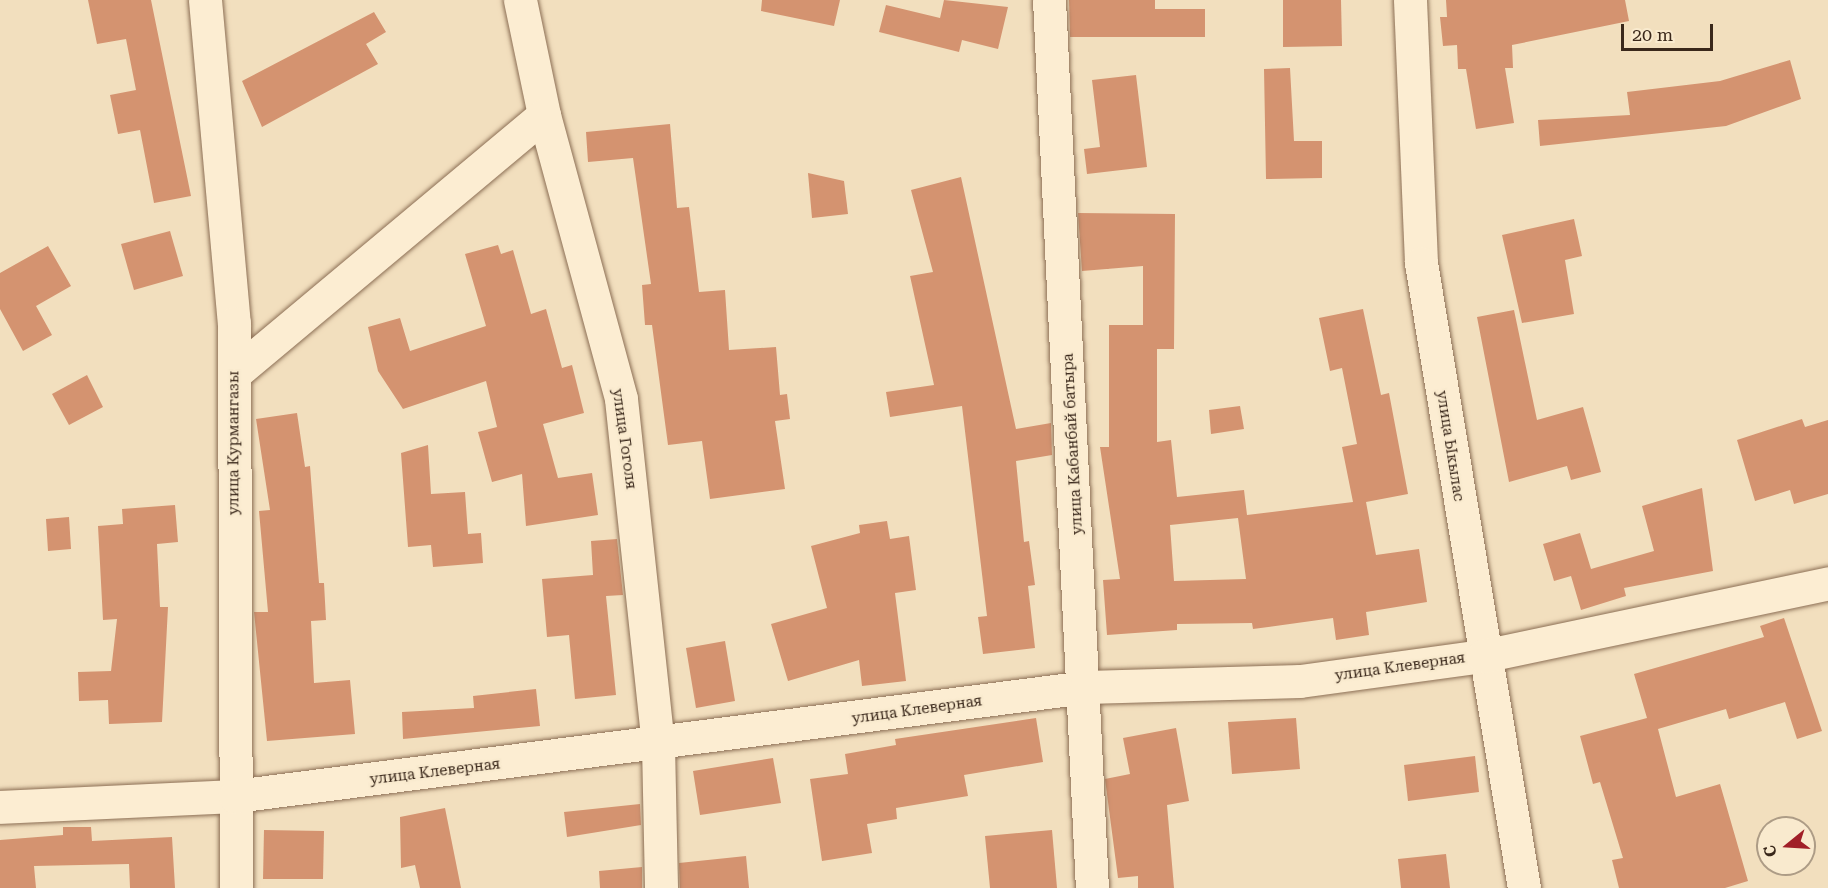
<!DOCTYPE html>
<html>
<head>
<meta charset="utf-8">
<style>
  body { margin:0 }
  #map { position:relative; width:1828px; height:888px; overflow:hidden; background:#f2dfbe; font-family:"Roboto Serif",serif }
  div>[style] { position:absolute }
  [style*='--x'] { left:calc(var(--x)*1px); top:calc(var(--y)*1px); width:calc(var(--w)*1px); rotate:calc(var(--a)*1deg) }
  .building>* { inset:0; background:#d49370 }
  .roads { filter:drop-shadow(0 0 2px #8c6f55) drop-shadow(0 0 2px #8c6f55) }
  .minor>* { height:33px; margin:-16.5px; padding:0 16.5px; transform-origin:16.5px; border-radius:16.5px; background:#fcedd2 }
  span { translate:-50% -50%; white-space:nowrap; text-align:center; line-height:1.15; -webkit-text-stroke:4.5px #f9eace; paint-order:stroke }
  .street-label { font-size:15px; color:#3a281b }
  .north { position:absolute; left:1756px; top:816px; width:60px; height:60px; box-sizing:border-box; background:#f9eace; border:2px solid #ad9c86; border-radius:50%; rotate:252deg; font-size:16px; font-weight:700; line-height:24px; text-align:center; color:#3a281b }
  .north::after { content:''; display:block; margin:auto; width:21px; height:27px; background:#a11f28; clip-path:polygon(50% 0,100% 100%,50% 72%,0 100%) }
  .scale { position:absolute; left:1621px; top:24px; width:92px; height:27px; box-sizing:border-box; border:3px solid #3a281b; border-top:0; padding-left:8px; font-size:18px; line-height:21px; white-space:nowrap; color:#3a281b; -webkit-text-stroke:4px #f9eace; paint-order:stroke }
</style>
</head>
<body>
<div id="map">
  <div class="building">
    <div style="clip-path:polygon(88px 0,151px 0,191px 196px,154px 203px,140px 130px,118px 134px,110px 95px,136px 90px,126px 39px,97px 44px)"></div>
    <div style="clip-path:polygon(762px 0,840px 0,834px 26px,761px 11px)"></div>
    <div style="clip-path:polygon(944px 0,1008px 7px,998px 49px,962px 40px,959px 52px,879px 32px,886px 5px,940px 18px)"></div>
    <div style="clip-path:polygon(1069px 0,1155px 0,1155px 9px,1205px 9px,1205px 37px,1070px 37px)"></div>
    <div style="clip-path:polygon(1283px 0,1341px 0,1342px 46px,1283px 47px)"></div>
    <div style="clip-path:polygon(1446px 0,1625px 0,1629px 21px,1512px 45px,1513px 68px,1505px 68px,1514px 123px,1476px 129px,1466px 69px,1458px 69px,1457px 45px,1443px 46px,1440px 17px,1447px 17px)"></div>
    <div style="clip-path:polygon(374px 12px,386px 32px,366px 44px,378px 64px,262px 127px,242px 81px)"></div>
    <div style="clip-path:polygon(1790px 60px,1801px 99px,1726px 126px,1540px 146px,1538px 120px,1630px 115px,1627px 92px,1720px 81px)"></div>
    <div style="clip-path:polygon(1290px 68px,1294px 141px,1322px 141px,1322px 178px,1266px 179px,1264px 69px)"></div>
    <div style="clip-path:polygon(1136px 75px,1147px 167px,1087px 174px,1084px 149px,1100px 147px,1092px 80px)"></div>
    <div style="clip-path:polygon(670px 124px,677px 208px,689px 207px,699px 292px,725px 290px,729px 350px,776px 347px,780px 395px,787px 394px,790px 419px,775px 421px,785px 489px,710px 499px,702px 441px,668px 445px,652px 325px,645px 325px,642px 285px,651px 284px,633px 158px,588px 162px,586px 132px)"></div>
    <div style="clip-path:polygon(808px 173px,844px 181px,848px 214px,812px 218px)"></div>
    <div style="clip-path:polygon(961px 177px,1016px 429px,1051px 423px,1052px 455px,1016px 461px,1024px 542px,1029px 541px,1035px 585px,1028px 586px,1035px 648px,983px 654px,978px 617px,987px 616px,962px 406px,890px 417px,886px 392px,934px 385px,910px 276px,933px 272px,911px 190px)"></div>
    <div style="clip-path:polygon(evenodd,1078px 213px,1175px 214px,1174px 349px,1157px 349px,1157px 442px,1171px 440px,1177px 497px,1244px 490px,1247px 515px,1353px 502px,1342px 447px,1357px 444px,1342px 368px,1330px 371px,1319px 318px,1363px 309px,1381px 395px,1389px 393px,1408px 494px,1366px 502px,1376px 555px,1419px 549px,1427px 602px,1366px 612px,1369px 635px,1336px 640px,1333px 618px,1253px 629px,1252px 623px,1177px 624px,1177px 630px,1107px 635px,1103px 580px,1120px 579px,1100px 447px,1109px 447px,1109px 325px,1143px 325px,1143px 266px,1082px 271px,1078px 213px,1238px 518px,1246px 579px,1174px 581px,1170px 525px,1238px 518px)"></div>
    <div style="clip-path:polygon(1574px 219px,1582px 256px,1565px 260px,1574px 314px,1522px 323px,1502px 235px)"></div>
    <div style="clip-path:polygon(170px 231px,183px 276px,134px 290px,121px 244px)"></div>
    <div style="clip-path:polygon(498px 245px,501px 254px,513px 250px,531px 314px,546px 309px,562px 368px,572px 365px,584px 413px,543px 424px,558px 478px,592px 473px,598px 515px,526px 526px,522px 474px,492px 482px,478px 432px,497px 427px,486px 381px,403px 409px,378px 371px,368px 327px,400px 318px,410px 351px,486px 326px,465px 254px)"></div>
    <div style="clip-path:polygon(48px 246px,71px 286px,36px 306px,52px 335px,23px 351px,0 309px,0 273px)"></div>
    <div style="clip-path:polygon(1514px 310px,1537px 420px,1583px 407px,1601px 472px,1571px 480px,1567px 466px,1509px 482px,1477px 317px)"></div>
    <div style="clip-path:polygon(87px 375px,103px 407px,69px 425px,52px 394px)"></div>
    <div style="clip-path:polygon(1240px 406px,1244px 429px,1211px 434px,1209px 410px)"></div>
    <div style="clip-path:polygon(297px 413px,305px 467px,310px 466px,319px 583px,324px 583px,326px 620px,311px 621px,314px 683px,350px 680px,355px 734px,267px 741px,254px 612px,268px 612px,259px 511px,270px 510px,256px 419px)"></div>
    <div style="clip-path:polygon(1802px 419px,1805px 427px,1828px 420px,1828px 494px,1794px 504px,1790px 490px,1755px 501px,1737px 440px)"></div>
    <div style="clip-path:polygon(428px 445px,431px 494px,465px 492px,468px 534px,481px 533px,483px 563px,433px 567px,431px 545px,408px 547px,401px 453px)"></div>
    <div style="clip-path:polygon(1702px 488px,1713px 571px,1624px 588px,1626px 596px,1581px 610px,1571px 576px,1554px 581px,1543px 544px,1580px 533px,1591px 569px,1654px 551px,1642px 506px)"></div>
    <div style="clip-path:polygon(175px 505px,178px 542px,157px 544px,160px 607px,168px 607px,162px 722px,109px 724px,108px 700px,79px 701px,78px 672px,111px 671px,117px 619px,103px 620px,98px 526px,123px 524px,122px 509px)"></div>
    <div style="clip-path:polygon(69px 517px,71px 549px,48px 551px,46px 519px)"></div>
    <div style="clip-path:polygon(887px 521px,890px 539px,909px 536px,916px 590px,895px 593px,906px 681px,862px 686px,859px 660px,788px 681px,771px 624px,827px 608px,811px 546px,860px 533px,859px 525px)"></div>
    <div style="clip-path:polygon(617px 539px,623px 595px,606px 596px,616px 695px,575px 699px,569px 635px,547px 637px,542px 579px,593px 575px,591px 541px)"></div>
    <div style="clip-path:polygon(1784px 618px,1822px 731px,1797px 739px,1785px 702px,1729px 719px,1726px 709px,1658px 729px,1676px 797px,1720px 784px,1748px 881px,1725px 888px,1619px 888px,1612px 860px,1623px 858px,1600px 782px,1593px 784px,1580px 736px,1647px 718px,1634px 674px,1764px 637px,1760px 626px)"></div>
    <div style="clip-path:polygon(725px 641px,735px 701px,696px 708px,686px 648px)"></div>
    <div style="clip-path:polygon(536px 689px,540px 726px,403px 739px,402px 712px,474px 708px,473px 696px)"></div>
    <div style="clip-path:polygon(1036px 718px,1043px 762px,964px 775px,968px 796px,896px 808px,897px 819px,867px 824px,872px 853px,822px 861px,810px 779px,848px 774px,845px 754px,896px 745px,895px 739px)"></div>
    <div style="clip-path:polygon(1296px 718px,1300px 769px,1232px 774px,1228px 722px)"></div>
    <div style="clip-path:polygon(1176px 728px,1189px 801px,1167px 805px,1174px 888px,1138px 888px,1138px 876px,1118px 878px,1105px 779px,1130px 774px,1123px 738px)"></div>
    <div style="clip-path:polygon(1475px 756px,1479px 792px,1408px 801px,1404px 765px)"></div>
    <div style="clip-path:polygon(773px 758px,781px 803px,700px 815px,693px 771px)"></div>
    <div style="clip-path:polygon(640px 804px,641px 825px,567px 837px,564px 812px)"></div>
    <div style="clip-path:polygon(445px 808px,461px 888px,420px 888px,415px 865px,401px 868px,400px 817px)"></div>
    <div style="clip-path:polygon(63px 827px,91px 827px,92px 841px,172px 837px,175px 888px,130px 888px,129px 864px,34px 866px,36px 888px,0 888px,0 840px,63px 835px)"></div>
    <div style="clip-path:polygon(264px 830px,324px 831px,323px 879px,263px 879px)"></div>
    <div style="clip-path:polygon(1052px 830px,1057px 888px,990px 888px,985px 836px)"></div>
    <div style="clip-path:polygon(1446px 854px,1450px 888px,1401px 888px,1398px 859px)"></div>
    <div style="clip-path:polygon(746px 856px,749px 888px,680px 888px,679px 863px)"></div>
    <div style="clip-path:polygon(642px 867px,642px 888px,600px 888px,599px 871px)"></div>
  </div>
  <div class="roads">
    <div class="minor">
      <div style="--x:205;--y:0;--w:324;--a:84.9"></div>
      <div style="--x:234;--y:323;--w:565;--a:89.8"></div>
      <div style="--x:520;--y:0;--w:117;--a:78.2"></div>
      <div style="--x:544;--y:115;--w:294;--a:74.8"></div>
      <div style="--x:621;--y:399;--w:347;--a:83.9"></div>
      <div style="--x:658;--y:744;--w:144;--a:88.8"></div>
      <div style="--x:1049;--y:0;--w:889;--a:87.23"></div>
      <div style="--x:1410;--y:0;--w:263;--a:87.6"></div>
      <div style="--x:1421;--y:263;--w:633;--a:80.64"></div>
      <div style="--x:234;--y:374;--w:404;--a:-39.9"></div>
      <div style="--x:0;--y:807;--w:235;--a:-2.7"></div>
      <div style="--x:235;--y:796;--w:858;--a:-7.3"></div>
      <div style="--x:1086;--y:687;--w:214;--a:-1.6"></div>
      <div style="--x:1300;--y:681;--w:185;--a:-7.8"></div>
      <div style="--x:1483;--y:656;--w:353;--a:-11.9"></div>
    </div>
  </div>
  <div class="street-label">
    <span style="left:624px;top:439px;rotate:82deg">улица Гоголя</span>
    <span style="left:234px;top:443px;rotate:-90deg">улица Курмангазы</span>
    <span style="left:1073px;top:444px;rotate:-93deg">улица Кабанбай батыра</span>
    <span style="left:1450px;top:446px;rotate:81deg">улица Ыкылас</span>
    <span style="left:1400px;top:667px;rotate:-8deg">улица Клеверная</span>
    <span style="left:917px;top:710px;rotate:-8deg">улица Клеверная</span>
    <span style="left:435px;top:772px;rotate:-7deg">улица Клеверная</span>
  </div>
  <div class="north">С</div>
  <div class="scale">20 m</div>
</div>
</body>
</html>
